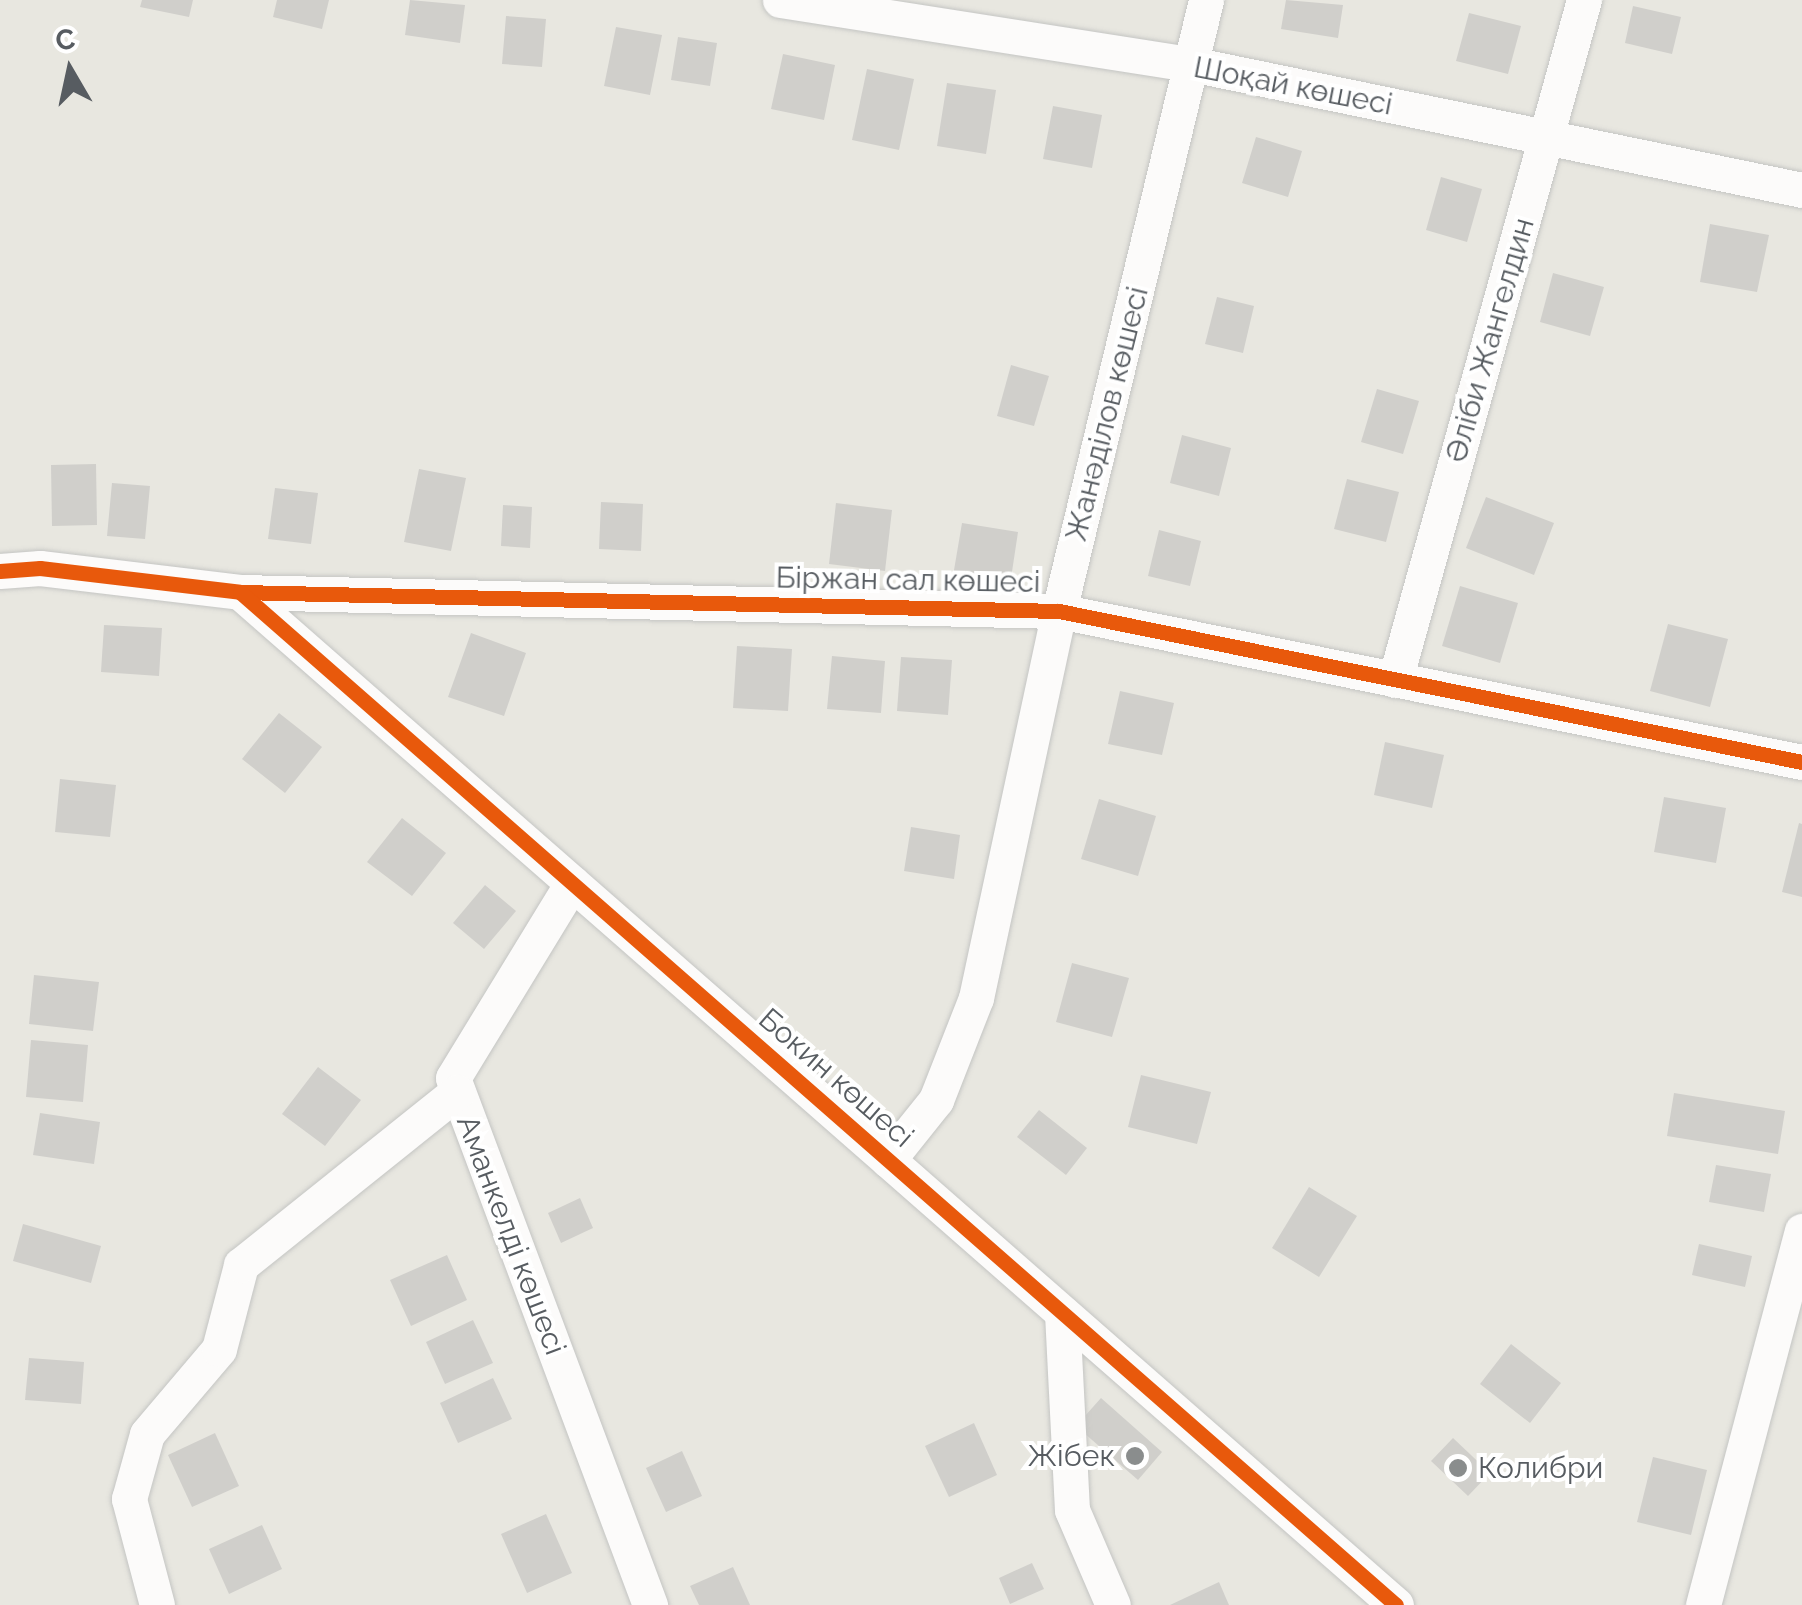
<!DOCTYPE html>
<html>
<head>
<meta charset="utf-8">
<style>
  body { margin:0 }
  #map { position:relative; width:1802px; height:1605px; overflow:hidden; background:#e8e7e0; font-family:Raleway,sans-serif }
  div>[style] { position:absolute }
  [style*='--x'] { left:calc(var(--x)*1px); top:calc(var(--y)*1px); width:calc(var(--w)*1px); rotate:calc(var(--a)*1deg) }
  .building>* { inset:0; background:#d0cfcb }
  .roads { filter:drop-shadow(0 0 2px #c4c5c3) drop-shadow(0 0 2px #c4c5c3) }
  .street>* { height:35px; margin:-17.5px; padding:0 17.5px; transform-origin:17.5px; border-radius:17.5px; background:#fcfbfa }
  .cycleway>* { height:15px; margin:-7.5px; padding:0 7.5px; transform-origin:7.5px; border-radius:7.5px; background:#e8590c }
  .dots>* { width:28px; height:28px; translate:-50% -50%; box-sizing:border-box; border:5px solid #fff; border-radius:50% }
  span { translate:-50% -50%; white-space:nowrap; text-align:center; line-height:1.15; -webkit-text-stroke:8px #fff; paint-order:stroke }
  .street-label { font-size:30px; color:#575c61 }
  .poi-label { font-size:30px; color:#575c61 }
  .right { translate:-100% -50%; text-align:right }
  .left { translate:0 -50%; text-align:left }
  .north { position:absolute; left:20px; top:20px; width:100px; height:100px; -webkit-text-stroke:8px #fff; paint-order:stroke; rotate:351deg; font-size:28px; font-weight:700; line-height:40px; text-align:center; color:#575c61 }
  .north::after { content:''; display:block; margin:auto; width:35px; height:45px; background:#575c61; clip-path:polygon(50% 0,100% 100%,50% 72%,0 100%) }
</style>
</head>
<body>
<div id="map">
  <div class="building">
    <div style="clip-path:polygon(142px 0,193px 0,189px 17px,140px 7px)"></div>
    <div style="clip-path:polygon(277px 0,329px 0,322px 29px,273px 17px)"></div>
    <div style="clip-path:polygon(410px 0,465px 5px,460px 43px,405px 35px)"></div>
    <div style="clip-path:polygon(1286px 0,1343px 5px,1338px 38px,1281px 29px)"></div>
    <div style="clip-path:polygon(1633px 6px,1681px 17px,1672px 54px,1625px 43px)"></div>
    <div style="clip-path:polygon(1469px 13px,1521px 26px,1508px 74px,1456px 61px)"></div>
    <div style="clip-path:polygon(506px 16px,546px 19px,542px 67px,502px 64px)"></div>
    <div style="clip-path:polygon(616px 27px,662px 35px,650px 95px,604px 86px)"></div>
    <div style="clip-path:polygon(678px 37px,717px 43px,710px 86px,671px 80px)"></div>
    <div style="clip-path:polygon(783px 54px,835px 65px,824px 120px,771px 109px)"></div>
    <div style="clip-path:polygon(867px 69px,914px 79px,899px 150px,852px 140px)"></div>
    <div style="clip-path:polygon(947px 83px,996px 90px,986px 154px,937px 146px)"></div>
    <div style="clip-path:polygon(1053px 106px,1102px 115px,1092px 168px,1043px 159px)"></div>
    <div style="clip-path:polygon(1256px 137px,1302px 151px,1288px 197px,1242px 183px)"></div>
    <div style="clip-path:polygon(1441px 177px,1482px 189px,1467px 242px,1426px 230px)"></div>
    <div style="clip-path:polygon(1710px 224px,1769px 235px,1757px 292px,1700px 282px)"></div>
    <div style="clip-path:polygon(1553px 273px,1604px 287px,1590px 336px,1540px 322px)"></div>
    <div style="clip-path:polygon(1217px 297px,1254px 306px,1243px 353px,1205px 344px)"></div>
    <div style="clip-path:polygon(1011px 365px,1049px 376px,1034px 426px,997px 416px)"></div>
    <div style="clip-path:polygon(1377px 389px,1419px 401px,1403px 454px,1361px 442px)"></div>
    <div style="clip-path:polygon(1182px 435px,1231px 448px,1219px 496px,1170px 483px)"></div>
    <div style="clip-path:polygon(96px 464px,97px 525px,52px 526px,51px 465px)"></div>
    <div style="clip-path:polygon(419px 469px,466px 478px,451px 551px,404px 542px)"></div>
    <div style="clip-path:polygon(1347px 479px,1399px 492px,1386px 542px,1334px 529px)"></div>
    <div style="clip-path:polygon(112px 483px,150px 486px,145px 539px,107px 536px)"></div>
    <div style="clip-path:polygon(275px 488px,318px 493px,311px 544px,268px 539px)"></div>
    <div style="clip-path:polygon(1486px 497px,1554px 523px,1534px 575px,1466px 548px)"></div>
    <div style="clip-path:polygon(601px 502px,643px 504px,641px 551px,599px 549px)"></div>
    <div style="clip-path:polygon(836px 503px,892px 510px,885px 571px,829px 564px)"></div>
    <div style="clip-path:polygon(503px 505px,532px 507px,530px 548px,501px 546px)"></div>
    <div style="clip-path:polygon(962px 523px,1018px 532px,1010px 585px,953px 576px)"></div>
    <div style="clip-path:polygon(1159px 530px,1201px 541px,1190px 586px,1148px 576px)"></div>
    <div style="clip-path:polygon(1460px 586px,1518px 603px,1500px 663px,1442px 646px)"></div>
    <div style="clip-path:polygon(1668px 624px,1728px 639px,1710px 707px,1650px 691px)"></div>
    <div style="clip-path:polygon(104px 625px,162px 628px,159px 676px,101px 672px)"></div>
    <div style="clip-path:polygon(471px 633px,526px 653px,504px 716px,448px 697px)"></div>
    <div style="clip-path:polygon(737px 646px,792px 649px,788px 711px,733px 708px)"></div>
    <div style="clip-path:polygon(832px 656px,885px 661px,881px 713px,827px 709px)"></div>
    <div style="clip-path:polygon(901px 657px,952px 660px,948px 715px,897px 711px)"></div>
    <div style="clip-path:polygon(1120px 691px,1174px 703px,1162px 755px,1108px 744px)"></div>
    <div style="clip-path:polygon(279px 713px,322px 747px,285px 793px,242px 759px)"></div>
    <div style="clip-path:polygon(1385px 742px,1444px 755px,1432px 808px,1374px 795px)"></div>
    <div style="clip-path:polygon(60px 779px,116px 785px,110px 837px,55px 832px)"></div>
    <div style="clip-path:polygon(1664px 797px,1726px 808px,1716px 863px,1654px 852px)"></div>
    <div style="clip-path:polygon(1099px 799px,1156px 816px,1138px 876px,1081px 859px)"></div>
    <div style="clip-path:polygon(402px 818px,446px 853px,412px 896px,367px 862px)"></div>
    <div style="clip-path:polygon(1799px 823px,1802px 824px,1802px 897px,1782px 892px)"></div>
    <div style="clip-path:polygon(911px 827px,960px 835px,954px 879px,904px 871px)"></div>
    <div style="clip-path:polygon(485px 885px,516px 911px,484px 949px,453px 923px)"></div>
    <div style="clip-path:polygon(1072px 963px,1129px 978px,1112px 1037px,1056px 1022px)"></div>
    <div style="clip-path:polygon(34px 975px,99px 982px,93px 1031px,29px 1024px)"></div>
    <div style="clip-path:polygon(31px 1040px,88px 1045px,83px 1102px,26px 1097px)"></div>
    <div style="clip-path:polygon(318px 1067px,361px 1100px,325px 1146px,282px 1114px)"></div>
    <div style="clip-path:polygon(1141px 1075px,1211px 1092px,1197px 1144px,1128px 1127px)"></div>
    <div style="clip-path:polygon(1674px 1093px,1785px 1111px,1778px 1154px,1667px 1136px)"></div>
    <div style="clip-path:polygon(1039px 1110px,1087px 1148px,1066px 1175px,1017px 1137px)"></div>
    <div style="clip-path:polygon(40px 1113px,100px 1122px,94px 1164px,33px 1155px)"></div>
    <div style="clip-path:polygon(1716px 1165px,1771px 1174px,1764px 1212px,1709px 1202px)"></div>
    <div style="clip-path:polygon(1309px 1187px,1357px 1216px,1319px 1277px,1272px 1248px)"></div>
    <div style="clip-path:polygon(580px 1198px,593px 1228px,561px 1243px,548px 1213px)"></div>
    <div style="clip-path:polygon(23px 1224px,101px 1246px,91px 1283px,13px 1261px)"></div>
    <div style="clip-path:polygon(1699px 1244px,1752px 1256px,1745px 1287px,1692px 1275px)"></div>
    <div style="clip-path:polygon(447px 1255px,467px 1300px,411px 1326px,390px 1280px)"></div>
    <div style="clip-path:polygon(473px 1320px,493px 1363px,445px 1384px,426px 1342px)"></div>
    <div style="clip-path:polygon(1511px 1344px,1561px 1383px,1530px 1423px,1480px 1384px)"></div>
    <div style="clip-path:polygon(29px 1358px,84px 1362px,81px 1404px,25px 1400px)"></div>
    <div style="clip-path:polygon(493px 1378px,512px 1419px,458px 1443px,440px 1403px)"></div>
    <div style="clip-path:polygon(1101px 1398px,1162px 1452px,1138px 1480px,1076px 1426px)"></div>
    <div style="clip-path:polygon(974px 1423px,997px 1475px,949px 1497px,925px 1446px)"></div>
    <div style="clip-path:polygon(215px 1433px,239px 1486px,192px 1507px,168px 1455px)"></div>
    <div style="clip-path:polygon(1453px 1438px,1490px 1473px,1468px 1496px,1431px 1461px)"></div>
    <div style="clip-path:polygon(682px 1451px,702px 1496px,666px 1512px,646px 1468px)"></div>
    <div style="clip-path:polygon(1653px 1457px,1707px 1470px,1691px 1535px,1637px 1522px)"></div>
    <div style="clip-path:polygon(546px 1514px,572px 1573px,527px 1593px,501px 1534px)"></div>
    <div style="clip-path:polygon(262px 1525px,282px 1569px,229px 1594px,209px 1549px)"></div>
    <div style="clip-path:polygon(1032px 1563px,1044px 1589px,1010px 1604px,999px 1578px)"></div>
    <div style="clip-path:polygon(733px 1567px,750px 1605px,699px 1605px,690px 1586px)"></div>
    <div style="clip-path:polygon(1219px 1582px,1229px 1605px,1170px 1605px)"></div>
  </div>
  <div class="roads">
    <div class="street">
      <div style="--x:780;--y:0;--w:416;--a:8.9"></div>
      <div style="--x:1191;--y:64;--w:624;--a:11.65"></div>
      <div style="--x:0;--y:571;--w:40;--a:-4.3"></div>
      <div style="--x:40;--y:568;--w:201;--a:6.8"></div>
      <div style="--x:240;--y:592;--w:819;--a:1.33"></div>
      <div style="--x:1059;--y:611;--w:758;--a:11.49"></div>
      <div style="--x:240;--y:592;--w:1537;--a:41.23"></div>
      <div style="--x:1395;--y:680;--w:706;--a:-74.47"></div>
      <div style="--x:572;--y:883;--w:228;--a:121.4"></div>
      <div style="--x:453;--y:1078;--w:563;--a:69.5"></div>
      <div style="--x:888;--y:1160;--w:77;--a:-51.3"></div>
      <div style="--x:936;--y:1100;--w:110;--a:-68.6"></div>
      <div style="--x:976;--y:998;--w:396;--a:-77.9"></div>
      <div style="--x:1059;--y:611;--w:628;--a:-76.47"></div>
      <div style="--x:1062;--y:1313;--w:197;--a:87.1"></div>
      <div style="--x:1072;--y:1510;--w:103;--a:66.7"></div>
      <div style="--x:157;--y:1605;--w:110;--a:-104.8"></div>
      <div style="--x:129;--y:1499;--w:67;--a:-74.5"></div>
      <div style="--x:147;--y:1434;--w:111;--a:-49.7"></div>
      <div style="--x:219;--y:1349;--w:87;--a:-75.3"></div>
      <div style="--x:241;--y:1265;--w:277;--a:-38.7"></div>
      <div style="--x:1703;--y:1605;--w:387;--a:-75.2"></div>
    </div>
  </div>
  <div class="cycleway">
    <div style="--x:0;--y:571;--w:40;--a:-4.3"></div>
    <div style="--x:40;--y:568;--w:201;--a:6.8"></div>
    <div style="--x:240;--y:592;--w:819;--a:1.33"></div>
    <div style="--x:1059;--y:611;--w:758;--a:11.49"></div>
    <div style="--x:240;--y:592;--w:1537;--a:41.23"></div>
  </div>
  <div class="dots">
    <div style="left:1135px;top:1456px;background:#8a8d8d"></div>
    <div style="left:1458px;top:1468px;background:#8a8d8d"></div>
  </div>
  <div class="street-label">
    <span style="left:1293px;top:86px;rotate:11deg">Шоқай көшесі</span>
    <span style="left:1490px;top:340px;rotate:-74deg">Әліби Жангелдин</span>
    <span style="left:1107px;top:414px;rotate:-76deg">Жанәділов көшесі</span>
    <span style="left:908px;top:580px;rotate:1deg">Біржан сал көшесі</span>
    <span style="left:836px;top:1078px;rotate:41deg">Бокин көшесі</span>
    <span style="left:511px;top:1235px;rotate:69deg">Аманкелді көшесі</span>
  </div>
  <div class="poi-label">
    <span class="right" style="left:1115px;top:1456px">Жібек</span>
    <span class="left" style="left:1478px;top:1468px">Колибри</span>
  </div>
  <div class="north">С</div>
</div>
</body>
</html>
